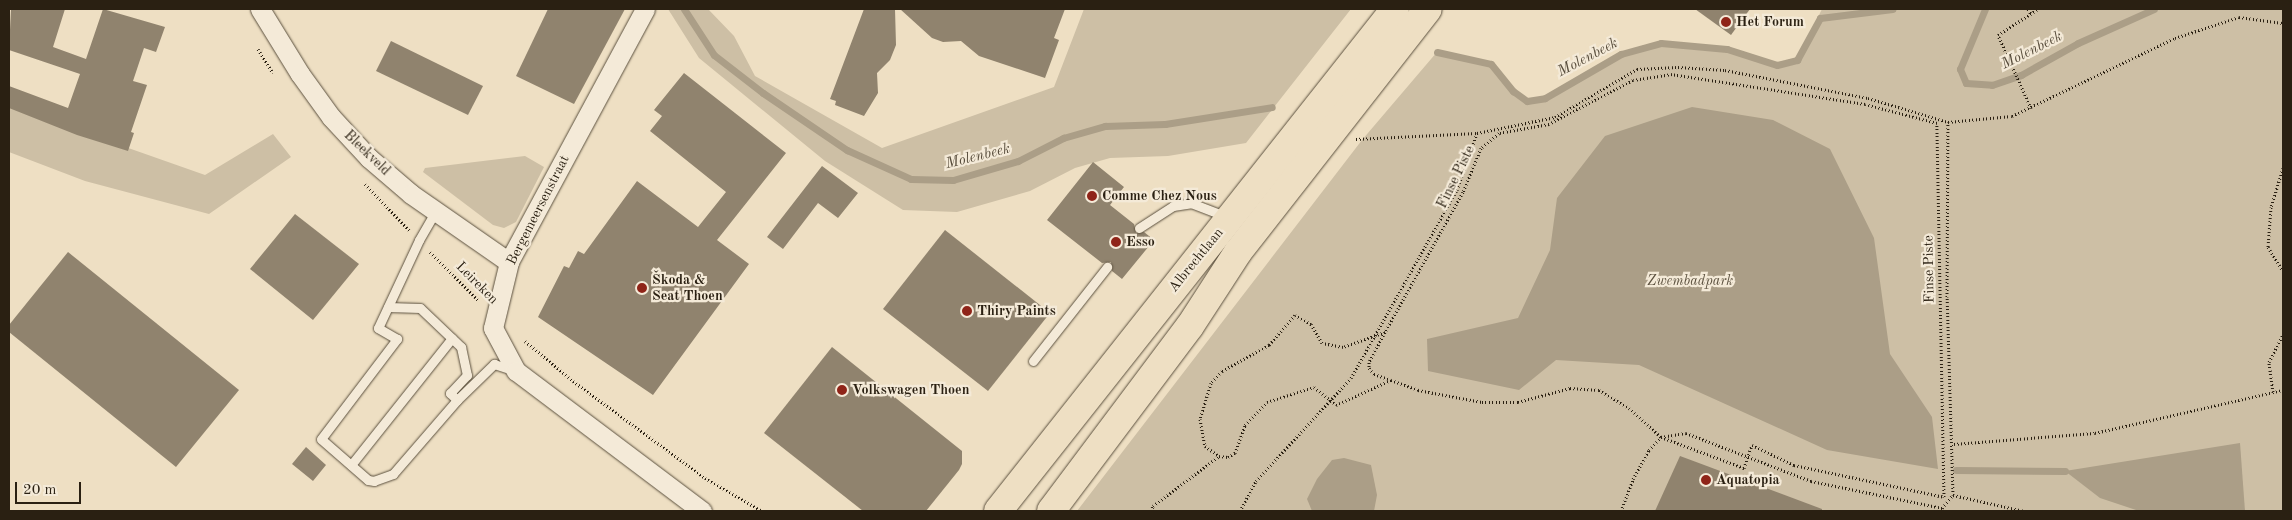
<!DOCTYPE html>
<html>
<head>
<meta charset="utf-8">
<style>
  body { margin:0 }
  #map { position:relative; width:2292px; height:520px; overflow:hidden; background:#eedfc3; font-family:"Old Standard TT",serif }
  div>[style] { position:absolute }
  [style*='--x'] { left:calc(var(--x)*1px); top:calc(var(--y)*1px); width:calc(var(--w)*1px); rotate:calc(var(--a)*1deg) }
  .green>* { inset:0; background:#cdbfa5 }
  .water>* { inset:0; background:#ab9e87 }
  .stream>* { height:7px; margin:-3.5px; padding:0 3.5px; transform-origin:3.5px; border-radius:3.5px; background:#ab9e87 }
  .building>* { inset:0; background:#90836e }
  .path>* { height:3px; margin-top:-1.5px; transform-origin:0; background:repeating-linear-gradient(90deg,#2a2012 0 1px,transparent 0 3.5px) }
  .roads { filter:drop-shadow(0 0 1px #5b503e) drop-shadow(0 0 1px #5b503e) }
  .lane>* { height:9px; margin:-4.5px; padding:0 4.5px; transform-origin:4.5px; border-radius:4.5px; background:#f4ead8 }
  .street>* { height:19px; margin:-9.5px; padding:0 9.5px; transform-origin:9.5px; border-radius:9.5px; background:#f4ead8 }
  .primary>* { height:28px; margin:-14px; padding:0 14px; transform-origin:14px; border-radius:14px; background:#eedfc3 }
  .dots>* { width:14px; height:14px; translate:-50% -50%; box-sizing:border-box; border:2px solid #f4ead8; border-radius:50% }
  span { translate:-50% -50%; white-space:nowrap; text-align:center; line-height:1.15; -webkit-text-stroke:4.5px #f4ead8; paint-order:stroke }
  .poi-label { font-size:14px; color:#2a2012; font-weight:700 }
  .left { translate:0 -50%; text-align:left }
  .street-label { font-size:14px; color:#2a2012 }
  .park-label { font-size:14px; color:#5b503e; font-style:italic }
  .water-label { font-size:15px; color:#574c3b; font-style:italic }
  .frame { position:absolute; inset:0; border:10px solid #2a2012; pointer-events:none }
  .scale { position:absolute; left:15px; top:482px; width:66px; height:22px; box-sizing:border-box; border:2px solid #2a2012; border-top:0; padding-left:6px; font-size:15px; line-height:18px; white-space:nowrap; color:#2a2012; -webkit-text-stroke:4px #f4ead8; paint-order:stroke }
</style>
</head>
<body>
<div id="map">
  <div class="green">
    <div style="clip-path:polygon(668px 9px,708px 9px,734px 36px,755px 76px,882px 148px,1054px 87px,1084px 9px,1351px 9px,1246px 143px,1168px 156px,1110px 158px,1075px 168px,1030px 191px,957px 212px,903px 210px,825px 161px,699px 58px)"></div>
    <div style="clip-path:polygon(1822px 9px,2283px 9px,2283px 511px,1077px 511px,1362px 140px,1437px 52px,1491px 64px,1513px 91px,1527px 101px,1545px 98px,1621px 54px,1661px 43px,1727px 49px,1777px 65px,1797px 60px)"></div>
    <div style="clip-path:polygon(9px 106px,205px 175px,273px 134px,291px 157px,209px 214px,85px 181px,9px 152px)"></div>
    <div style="clip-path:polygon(525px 156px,544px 167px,516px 222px,504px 228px,493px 225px,423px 172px,425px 168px)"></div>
  </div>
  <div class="water">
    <div style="clip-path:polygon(1692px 107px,1773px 120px,1830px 149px,1874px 238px,1890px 354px,1932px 417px,1938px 469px,1827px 450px,1639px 365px,1556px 360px,1519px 390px,1428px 371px,1427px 339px,1518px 318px,1550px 250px,1557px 198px,1605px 136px)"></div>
    <div style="clip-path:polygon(2240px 443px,2245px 511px,2139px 511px,2100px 498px,2065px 471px)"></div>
    <div style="clip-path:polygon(1344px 458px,1371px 465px,1377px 495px,1374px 511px,1312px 511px,1307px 499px,1317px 479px,1332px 460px)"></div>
  </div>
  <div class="stream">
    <div style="--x:684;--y:9;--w:55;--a:56.9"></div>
    <div style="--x:714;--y:55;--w:62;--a:37.8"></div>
    <div style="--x:763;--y:93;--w:102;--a:34.2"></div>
    <div style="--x:847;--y:150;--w:70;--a:24.4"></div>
    <div style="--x:911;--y:179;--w:42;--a:1.4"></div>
    <div style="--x:953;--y:180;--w:68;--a:-16.3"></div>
    <div style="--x:1018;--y:161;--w:51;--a:-27.1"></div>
    <div style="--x:1063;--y:138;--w:44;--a:-15.9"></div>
    <div style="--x:1105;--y:126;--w:60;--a:-1.9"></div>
    <div style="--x:1165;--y:124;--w:108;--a:-9"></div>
    <div style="--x:1985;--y:9;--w:65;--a:112.6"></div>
    <div style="--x:1960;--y:69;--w:15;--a:67"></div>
    <div style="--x:1966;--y:83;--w:26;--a:4"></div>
    <div style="--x:1992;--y:85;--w:31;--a:-19"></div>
    <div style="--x:2021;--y:75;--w:65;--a:-29.3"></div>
    <div style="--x:2078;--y:43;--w:83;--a:-24.1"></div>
    <div style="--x:1437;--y:52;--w:55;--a:12.5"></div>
    <div style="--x:1491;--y:64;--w:35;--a:51"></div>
    <div style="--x:1513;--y:91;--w:17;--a:36"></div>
    <div style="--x:1527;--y:101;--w:18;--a:-9"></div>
    <div style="--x:1545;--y:98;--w:88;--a:-30.1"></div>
    <div style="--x:1621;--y:54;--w:41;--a:-15.4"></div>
    <div style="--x:1661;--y:43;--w:66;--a:5.2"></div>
    <div style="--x:1727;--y:49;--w:52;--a:17.7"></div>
    <div style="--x:1777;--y:65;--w:21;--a:-14"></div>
    <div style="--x:1797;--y:60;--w:48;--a:-61.3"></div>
    <div style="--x:1820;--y:18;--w:73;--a:-7.1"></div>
    <div style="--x:1956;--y:470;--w:109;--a:0.5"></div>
  </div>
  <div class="building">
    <div style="clip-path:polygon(11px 9px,65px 9px,53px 47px,86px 59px,103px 9px,165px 27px,156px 52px,144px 48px,133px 81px,147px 85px,131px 132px,134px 133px,128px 151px,77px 135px,9px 108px,9px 86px,68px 108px,80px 74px,9px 50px)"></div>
    <div style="clip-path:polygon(548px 9px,625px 9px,574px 104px,516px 76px)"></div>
    <div style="clip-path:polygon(864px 9px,895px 9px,896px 45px,890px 60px,877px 73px,878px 93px,864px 116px,835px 105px,836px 101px,830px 99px)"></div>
    <div style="clip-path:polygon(900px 9px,1065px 9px,1054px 38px,1059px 40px,1045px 78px,979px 56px,961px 41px,943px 42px,932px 38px)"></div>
    <div style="clip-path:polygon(1695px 9px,1750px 9px,1731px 35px)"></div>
    <div style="clip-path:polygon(391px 41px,483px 86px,468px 115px,376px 71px)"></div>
    <div style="clip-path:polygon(684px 73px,786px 153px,717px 240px,749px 264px,653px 395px,538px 317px,564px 266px,569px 268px,578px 251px,584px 254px,637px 181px,698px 227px,726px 192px,650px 131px,662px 116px,654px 110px)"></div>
    <div style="clip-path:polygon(1093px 162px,1124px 187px,1110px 205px,1134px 224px,1136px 233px,1144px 232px,1154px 240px,1122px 279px,1112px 271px,1111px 262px,1102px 263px,1047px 220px)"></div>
    <div style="clip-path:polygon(822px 166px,858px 193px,838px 218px,818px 203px,783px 249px,767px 237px)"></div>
    <div style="clip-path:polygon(295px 214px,359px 264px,313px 320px,250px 269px)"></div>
    <div style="clip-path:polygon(945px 230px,1050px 313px,988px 391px,883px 309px)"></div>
    <div style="clip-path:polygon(68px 252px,239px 390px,176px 467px,9px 332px,9px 325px)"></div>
    <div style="clip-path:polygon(832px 347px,962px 451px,962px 464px,959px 470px,926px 511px,863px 511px,764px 433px)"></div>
    <div style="clip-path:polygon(306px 447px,326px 465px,313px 481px,292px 464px)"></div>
    <div style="clip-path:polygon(1680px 456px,1822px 509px,1822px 511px,1655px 511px)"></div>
  </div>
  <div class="path">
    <div style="--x:2028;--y:9;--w:6;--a:59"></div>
    <div style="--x:258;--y:49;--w:28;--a:58"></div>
    <div style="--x:2031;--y:108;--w:80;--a:-114.3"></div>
    <div style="--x:1998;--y:35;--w:48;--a:-33"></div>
    <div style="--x:1356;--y:139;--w:121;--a:-2.8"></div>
    <div style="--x:1477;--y:133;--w:80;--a:-11.6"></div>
    <div style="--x:1555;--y:117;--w:95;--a:-30.3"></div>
    <div style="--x:1637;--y:69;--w:41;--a:-2.8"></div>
    <div style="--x:1678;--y:67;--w:47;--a:3.7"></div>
    <div style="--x:1725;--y:70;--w:146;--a:11.1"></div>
    <div style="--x:1868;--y:98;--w:84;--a:16.7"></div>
    <div style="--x:1948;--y:122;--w:64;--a:-5.4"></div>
    <div style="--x:2012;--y:116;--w:181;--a:-25.6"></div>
    <div style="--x:2175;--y:38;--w:67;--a:-18.2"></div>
    <div style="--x:2239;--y:17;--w:44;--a:7.8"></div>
    <div style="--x:2283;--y:168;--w:41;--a:107.1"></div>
    <div style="--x:2271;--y:207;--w:40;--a:94.3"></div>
    <div style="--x:2268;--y:247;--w:28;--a:58"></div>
    <div style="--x:365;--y:184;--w:64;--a:46.3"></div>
    <div style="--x:430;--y:252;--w:69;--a:45"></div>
    <div style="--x:1385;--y:332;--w:34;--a:118"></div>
    <div style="--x:1369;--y:362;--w:6;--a:90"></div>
    <div style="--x:1369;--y:368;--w:8;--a:50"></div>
    <div style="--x:1374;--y:374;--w:18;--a:19"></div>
    <div style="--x:1391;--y:380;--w:29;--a:20"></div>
    <div style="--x:1418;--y:390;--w:65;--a:10.6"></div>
    <div style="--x:1482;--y:402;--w:36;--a:0"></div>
    <div style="--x:1518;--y:402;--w:54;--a:-15.1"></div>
    <div style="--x:1570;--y:388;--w:29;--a:4"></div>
    <div style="--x:1599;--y:390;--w:35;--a:31"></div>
    <div style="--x:1629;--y:408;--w:43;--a:42.2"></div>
    <div style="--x:1661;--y:437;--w:89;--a:20.5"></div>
    <div style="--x:1744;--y:468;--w:24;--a:-71"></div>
    <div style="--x:1752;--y:445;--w:47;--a:25.5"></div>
    <div style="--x:1794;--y:465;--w:153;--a:12"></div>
    <div style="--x:1944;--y:497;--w:374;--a:-91.1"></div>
    <div style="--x:1937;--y:123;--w:74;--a:-165.2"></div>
    <div style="--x:1865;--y:104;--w:195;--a:-171.2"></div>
    <div style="--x:1672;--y:74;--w:39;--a:171"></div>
    <div style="--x:1633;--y:80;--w:95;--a:152.4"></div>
    <div style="--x:1549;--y:124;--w:51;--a:169.8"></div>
    <div style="--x:1499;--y:133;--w:23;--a:140"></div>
    <div style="--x:1481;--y:148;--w:48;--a:112.2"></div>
    <div style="--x:1463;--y:192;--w:160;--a:119.1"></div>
    <div style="--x:1385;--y:332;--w:45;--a:160.3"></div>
    <div style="--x:1343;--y:347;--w:21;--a:-169"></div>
    <div style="--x:1322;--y:343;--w:22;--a:-120"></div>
    <div style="--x:1311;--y:324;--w:18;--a:-151"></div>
    <div style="--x:1295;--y:315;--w:40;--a:131"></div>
    <div style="--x:1269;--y:345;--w:54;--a:151"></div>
    <div style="--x:1222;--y:371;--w:16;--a:133"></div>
    <div style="--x:1211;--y:383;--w:38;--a:107"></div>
    <div style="--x:1200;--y:419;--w:27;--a:80"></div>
    <div style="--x:1205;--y:446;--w:17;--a:36"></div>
    <div style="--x:1219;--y:456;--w:9;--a:6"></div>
    <div style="--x:1228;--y:457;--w:8;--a:-30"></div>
    <div style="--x:1235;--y:453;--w:30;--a:-70"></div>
    <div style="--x:1245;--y:425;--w:32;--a:-46"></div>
    <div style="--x:1267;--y:402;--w:49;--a:-17.7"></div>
    <div style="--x:1314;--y:387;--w:28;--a:39"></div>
    <div style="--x:1336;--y:405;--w:60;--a:-24.4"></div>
    <div style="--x:525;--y:341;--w:62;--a:39.8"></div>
    <div style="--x:573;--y:381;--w:164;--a:36.3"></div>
    <div style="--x:705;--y:478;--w:66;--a:30.1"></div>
    <div style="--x:2273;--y:392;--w:30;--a:-98"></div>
    <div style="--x:2269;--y:362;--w:31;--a:-63"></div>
    <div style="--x:1954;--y:444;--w:141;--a:-4.5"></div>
    <div style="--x:2095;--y:433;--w:193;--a:-12.9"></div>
    <div style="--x:1953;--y:495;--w:73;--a:12.7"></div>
    <div style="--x:1151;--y:511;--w:5;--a:-68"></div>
    <div style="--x:1153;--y:506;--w:83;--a:-37.1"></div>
    <div style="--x:1240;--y:511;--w:34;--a:-62"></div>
    <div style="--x:1256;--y:481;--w:140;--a:-47.3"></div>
    <div style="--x:1351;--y:378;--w:216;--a:-60.6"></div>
    <div style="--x:1457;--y:190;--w:60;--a:-70.7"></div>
    <div style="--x:1621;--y:511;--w:34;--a:-69"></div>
    <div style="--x:1633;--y:479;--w:33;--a:-61"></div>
    <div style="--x:1649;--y:450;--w:18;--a:-47"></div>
    <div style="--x:1661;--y:437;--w:25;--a:-9"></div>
    <div style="--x:1686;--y:433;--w:134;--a:21"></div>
    <div style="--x:1811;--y:481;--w:134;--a:11.6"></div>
    <div style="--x:1942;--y:508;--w:17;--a:-50"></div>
    <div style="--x:1953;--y:495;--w:198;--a:-91.7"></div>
    <div style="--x:1947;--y:297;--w:175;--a:-89.7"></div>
  </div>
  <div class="roads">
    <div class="lane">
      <div style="--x:1139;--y:228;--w:40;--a:-32.9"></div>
      <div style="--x:1173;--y:206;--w:18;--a:-9"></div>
      <div style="--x:1191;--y:203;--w:39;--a:21"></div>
      <div style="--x:388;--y:307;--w:32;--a:2"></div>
      <div style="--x:420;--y:308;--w:57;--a:43.6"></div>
      <div style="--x:461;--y:347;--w:29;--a:78"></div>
      <div style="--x:467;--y:375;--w:25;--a:133"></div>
      <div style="--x:450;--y:393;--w:10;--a:45"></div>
      <div style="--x:457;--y:400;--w:98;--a:130.9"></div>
      <div style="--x:393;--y:474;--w:20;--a:160"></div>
      <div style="--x:374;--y:481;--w:6;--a:-171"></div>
      <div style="--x:368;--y:480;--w:62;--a:-138.9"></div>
      <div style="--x:321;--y:439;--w:126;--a:-52.8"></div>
      <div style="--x:397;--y:339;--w:22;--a:-150"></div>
      <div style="--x:378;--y:328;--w:97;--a:-65"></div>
      <div style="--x:419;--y:240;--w:34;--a:-60"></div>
      <div style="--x:1033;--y:361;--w:120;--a:-51.8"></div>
      <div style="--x:457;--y:400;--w:52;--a:-44.2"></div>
      <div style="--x:494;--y:364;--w:20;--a:18"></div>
      <div style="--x:351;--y:465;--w:162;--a:-51.5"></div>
    </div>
    <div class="street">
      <div style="--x:260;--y:9;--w:76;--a:58.4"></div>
      <div style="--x:300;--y:74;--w:53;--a:54.2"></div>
      <div style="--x:331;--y:117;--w:56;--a:47.2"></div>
      <div style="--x:369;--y:158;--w:55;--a:40.6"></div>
      <div style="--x:411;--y:194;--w:119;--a:34.8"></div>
      <div style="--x:645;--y:9;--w:287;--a:118.3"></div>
      <div style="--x:509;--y:262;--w:68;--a:103.6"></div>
      <div style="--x:493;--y:328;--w:49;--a:61.9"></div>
      <div style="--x:516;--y:371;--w:233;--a:37"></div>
    </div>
    <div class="primary">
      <div style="--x:998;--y:511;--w:640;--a:-51.66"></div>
      <div style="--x:1051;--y:511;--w:231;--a:-53.1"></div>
      <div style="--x:1190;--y:326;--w:88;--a:-57"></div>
      <div style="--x:1238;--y:252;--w:308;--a:-52"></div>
    </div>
  </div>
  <div class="dots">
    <div style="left:1726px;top:22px;background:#8f2418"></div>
    <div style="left:1092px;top:196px;background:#8f2418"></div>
    <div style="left:1116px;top:242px;background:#8f2418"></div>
    <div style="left:642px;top:288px;background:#8f2418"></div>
    <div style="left:967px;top:311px;background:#8f2418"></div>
    <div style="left:842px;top:390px;background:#8f2418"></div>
    <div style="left:1706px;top:480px;background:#8f2418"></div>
  </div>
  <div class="poi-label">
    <span class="left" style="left:1736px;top:22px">Het Forum</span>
    <span class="left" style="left:1102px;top:196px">Comme Chez Nous</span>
    <span class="left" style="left:1126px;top:242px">Esso</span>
    <span class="left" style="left:652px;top:288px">Škoda &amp;<br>Seat Thoen</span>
    <span class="left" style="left:977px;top:311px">Thiry Paints</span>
    <span class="left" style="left:852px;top:390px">Volkswagen Thoen</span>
    <span class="left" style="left:1716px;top:480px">Aquatopia</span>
  </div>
  <div class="street-label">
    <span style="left:367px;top:153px;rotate:44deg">Bleekveld</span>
    <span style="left:1456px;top:177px;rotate:-64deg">Finse Piste</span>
    <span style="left:538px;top:210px;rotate:-63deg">Bergemeersenstraat</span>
    <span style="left:1196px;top:260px;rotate:-51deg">Albrechtlaan</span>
    <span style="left:1929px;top:269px;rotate:-91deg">Finse Piste</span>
    <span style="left:477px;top:283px;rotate:45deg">Leireken</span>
  </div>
  <div class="park-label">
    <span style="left:1690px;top:281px">Zwembadpark</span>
  </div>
  <div class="water-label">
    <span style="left:2032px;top:51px;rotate:-27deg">Molenbeek</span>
    <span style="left:1588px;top:58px;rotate:-28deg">Molenbeek</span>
    <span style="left:978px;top:157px;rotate:-14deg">Molenbeek</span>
  </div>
  <div class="frame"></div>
  <div class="scale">20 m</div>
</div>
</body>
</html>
